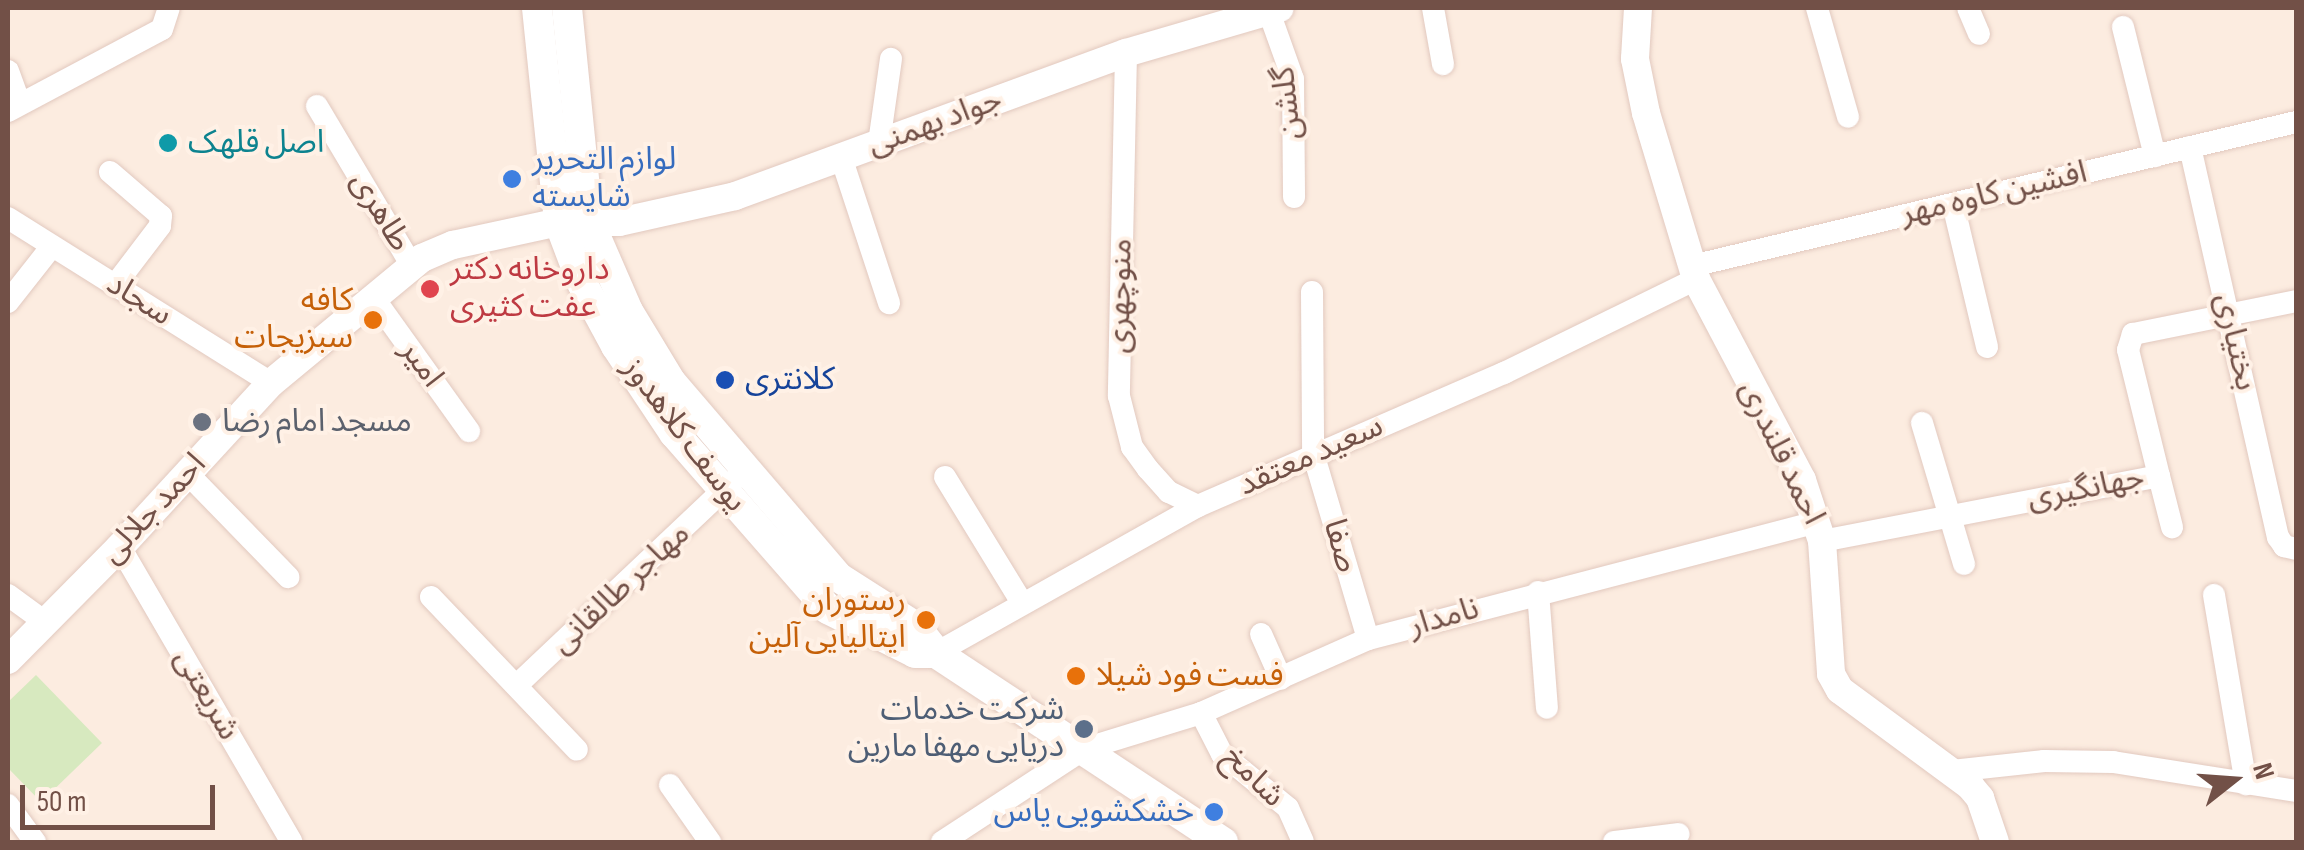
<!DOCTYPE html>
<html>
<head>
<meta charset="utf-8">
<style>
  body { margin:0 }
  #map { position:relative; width:2304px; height:850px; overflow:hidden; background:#fcece0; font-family:"Sofia Sans Condensed","Noto Sans Arabic",sans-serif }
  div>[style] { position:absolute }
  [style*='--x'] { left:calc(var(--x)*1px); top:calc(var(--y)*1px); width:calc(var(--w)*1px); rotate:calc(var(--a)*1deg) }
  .green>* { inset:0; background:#d7e9bf }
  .roads { filter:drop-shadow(0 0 2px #e2c9bf) drop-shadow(0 0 2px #e2c9bf) }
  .minor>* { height:22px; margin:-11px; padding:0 11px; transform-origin:11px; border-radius:11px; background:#fff }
  .tertiary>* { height:28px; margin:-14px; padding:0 14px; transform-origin:14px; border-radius:14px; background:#fff }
  .secondary>* { height:30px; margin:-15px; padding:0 15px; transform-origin:15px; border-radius:15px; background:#fff }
  .dots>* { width:28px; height:28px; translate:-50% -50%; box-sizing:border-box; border:5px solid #fff1e6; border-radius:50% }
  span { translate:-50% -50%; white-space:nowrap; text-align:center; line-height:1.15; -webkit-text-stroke:8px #fff1e6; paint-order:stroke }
  .street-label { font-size:32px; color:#725047 }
  .culture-label { font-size:32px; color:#0d838f }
  .left { translate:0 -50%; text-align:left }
  .shop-label { font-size:32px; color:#366cbe }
  .right { translate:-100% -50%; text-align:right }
  .health-label { font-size:32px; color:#be3a42 }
  .food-label { font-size:32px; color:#c56008 }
  .transit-label { font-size:32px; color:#164399 }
  .worship-label { font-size:32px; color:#5b616d }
  .service-label { font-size:32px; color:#4e5e75 }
  .frame { position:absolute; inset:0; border:10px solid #725047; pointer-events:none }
  .north { position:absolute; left:2184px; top:730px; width:100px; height:100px; -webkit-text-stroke:8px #fff1e6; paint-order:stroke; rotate:73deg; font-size:28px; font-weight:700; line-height:40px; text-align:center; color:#725047 }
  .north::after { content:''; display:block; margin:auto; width:35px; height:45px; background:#725047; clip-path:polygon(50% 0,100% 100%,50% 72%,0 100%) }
  .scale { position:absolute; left:20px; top:785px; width:195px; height:45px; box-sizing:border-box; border:5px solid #725047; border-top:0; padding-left:12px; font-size:30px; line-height:35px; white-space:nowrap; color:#725047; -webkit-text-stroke:8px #fff1e6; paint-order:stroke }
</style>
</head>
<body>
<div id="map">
  <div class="green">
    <div style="clip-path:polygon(36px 675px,102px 743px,41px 802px,8px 768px,8px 702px)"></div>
  </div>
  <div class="roads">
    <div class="minor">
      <div style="--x:1433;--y:8;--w:57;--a:79.9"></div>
      <div style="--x:1817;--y:8;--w:113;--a:74.1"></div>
      <div style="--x:1968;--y:8;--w:28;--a:67"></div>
      <div style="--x:1269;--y:12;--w:71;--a:70.3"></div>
      <div style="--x:1293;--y:79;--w:118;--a:89.5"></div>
      <div style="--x:2123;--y:27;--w:133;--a:76.1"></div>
      <div style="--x:1126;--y:53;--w:343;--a:91.2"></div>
      <div style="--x:1119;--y:396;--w:53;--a:75.7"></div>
      <div style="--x:1132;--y:447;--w:27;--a:54"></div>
      <div style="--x:1148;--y:469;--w:31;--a:48"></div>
      <div style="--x:1169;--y:492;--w:32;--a:26"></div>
      <div style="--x:8;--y:71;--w:35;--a:70"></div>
      <div style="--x:317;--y:106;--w:186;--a:59.3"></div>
      <div style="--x:8;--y:111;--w:174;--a:-28"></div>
      <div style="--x:162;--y:29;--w:22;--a:-72"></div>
      <div style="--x:879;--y:143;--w:85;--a:-81.9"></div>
      <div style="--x:2190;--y:147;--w:400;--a:77.3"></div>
      <div style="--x:2278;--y:537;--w:11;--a:56"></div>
      <div style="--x:2284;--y:546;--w:12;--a:14"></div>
      <div style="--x:841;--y:157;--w:154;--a:71.8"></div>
      <div style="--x:110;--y:172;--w:67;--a:40.8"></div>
      <div style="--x:161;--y:216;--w:10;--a:96"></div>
      <div style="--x:160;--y:226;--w:74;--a:127.3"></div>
      <div style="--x:1953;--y:204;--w:147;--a:76.6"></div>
      <div style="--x:8;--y:218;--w:310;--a:32.1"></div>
      <div style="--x:1692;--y:266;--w:621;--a:-13.41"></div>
      <div style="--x:1312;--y:292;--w:161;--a:89.6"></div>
      <div style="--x:1313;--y:453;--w:194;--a:73.5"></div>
      <div style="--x:373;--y:297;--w:165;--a:54.4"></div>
      <div style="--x:8;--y:302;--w:71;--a:-51.8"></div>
      <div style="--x:1922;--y:423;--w:147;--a:73.4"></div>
      <div style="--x:188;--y:474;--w:144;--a:45.8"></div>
      <div style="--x:2159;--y:476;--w:53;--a:75.7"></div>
      <div style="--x:945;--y:477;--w:145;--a:58.5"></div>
      <div style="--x:1822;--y:541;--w:343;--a:-10.9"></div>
      <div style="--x:2159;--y:476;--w:130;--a:-103.8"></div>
      <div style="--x:2128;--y:350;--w:17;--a:-73"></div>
      <div style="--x:2133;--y:334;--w:166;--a:-11.4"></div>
      <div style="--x:120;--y:547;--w:341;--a:59.8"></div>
      <div style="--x:1538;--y:592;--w:116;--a:85.6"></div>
      <div style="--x:8;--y:595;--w:46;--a:36.1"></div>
      <div style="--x:2214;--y:595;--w:192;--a:80.4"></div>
      <div style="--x:431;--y:597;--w:211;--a:46.3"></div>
      <div style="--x:1261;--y:634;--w:49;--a:66"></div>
      <div style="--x:936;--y:653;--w:300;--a:-29.3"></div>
      <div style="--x:1198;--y:506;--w:334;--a:-23.5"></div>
      <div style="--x:1504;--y:373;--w:214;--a:-26.1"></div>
      <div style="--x:517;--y:685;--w:297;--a:-43.4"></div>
      <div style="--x:1201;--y:713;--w:46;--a:62.9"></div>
      <div style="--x:1222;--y:754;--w:85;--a:39.3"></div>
      <div style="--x:1288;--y:808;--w:37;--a:66"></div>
      <div style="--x:1952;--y:771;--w:93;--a:-6.2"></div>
      <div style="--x:2044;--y:761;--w:69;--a:0.8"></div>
      <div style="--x:2113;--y:762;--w:185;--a:9"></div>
      <div style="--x:670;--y:785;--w:70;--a:54.9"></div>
      <div style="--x:8;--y:805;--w:46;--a:53.9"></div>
      <div style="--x:942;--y:842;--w:170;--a:-33.2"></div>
      <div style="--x:1084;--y:749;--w:122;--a:-17.1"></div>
      <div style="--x:1201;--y:713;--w:183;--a:-23.9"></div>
      <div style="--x:1368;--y:639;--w:463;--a:-14.6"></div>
      <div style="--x:1614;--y:842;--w:65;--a:-7"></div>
    </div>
    <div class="tertiary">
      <div style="--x:1638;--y:8;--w:51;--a:93.4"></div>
      <div style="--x:1635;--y:59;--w:55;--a:78.5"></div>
      <div style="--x:1646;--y:113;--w:173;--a:73.2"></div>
      <div style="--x:1696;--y:279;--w:227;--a:62.2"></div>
      <div style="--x:1802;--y:480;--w:64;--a:71.8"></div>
      <div style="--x:1822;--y:541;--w:133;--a:86.1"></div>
      <div style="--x:1831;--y:674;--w:18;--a:61"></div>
      <div style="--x:1840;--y:690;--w:162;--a:36.4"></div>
      <div style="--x:1970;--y:786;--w:16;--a:50"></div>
      <div style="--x:1980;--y:798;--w:46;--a:71.2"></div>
      <div style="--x:8;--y:660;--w:159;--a:-45.3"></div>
      <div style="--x:120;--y:547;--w:223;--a:-47.4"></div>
      <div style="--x:271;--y:383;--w:196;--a:-39.6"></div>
      <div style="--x:422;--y:258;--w:34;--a:-23"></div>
      <div style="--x:453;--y:245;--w:108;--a:-12.2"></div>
      <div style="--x:559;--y:222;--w:60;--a:0"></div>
      <div style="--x:619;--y:222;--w:119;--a:-12.6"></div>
      <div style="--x:735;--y:196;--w:416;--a:-20.1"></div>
      <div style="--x:1126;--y:53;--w:160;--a:-16.3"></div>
    </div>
    <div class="secondary">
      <div style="--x:537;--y:8;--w:215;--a:84.1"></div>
      <div style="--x:559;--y:222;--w:65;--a:69.3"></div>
      <div style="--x:582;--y:283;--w:72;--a:61.6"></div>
      <div style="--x:616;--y:346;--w:105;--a:56.3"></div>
      <div style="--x:674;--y:433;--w:234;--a:48.8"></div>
      <div style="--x:828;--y:609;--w:97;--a:26.8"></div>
      <div style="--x:915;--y:653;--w:21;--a:0"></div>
      <div style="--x:567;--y:8;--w:212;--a:84.3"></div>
      <div style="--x:588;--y:219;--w:100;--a:66.5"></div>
      <div style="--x:628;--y:311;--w:83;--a:58.8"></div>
      <div style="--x:671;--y:382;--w:257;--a:49.4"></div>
      <div style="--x:838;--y:577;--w:93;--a:32.7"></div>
      <div style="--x:916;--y:627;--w:33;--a:52"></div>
      <div style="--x:936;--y:653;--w:344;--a:33.4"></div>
    </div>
  </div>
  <div class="dots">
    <div style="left:168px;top:143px;background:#0f9aa8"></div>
    <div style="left:512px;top:179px;background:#3f7fe0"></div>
    <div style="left:430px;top:289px;background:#e0444e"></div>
    <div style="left:373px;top:320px;background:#e8710a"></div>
    <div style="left:725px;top:380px;background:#1a4fb4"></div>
    <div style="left:202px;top:422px;background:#6b7280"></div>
    <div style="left:926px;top:620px;background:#e8710a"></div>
    <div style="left:1076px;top:676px;background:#e8710a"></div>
    <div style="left:1084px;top:729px;background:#5c6f8a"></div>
    <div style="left:1214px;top:812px;background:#3f7fe0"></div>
  </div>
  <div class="street-label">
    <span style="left:1288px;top:103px;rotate:-96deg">گلشن</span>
    <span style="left:935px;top:123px;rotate:-20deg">جواد بهمنی</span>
    <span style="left:1994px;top:194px;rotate:-13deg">افشین کاوه مهر</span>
    <span style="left:380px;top:212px;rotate:59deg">طاهری</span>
    <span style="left:1121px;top:296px;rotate:-89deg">منوچهری</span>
    <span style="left:139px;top:300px;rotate:32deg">سجاد</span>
    <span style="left:2235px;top:342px;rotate:77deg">بختیاری</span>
    <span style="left:421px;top:364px;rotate:54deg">امیر</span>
    <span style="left:684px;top:435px;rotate:53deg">یوسف کلاهدوز</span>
    <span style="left:1781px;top:453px;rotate:64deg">احمد قلندری</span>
    <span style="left:1311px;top:456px;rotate:-24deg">سعید معتقد</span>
    <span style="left:2086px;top:489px;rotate:-11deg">جهانگیری</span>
    <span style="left:154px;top:509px;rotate:-47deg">احمد جلالی</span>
    <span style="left:1340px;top:546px;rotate:74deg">صفا</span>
    <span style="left:621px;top:589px;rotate:-43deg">مهاجر طالقانی</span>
    <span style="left:1444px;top:618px;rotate:-16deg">نامدار</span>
    <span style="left:206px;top:695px;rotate:60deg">شریعتی</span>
    <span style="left:1253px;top:777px;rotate:44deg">شامخ</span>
  </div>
  <div class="culture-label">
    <span class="left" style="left:188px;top:143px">اصل قلهک</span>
  </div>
  <div class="shop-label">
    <span class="left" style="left:532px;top:179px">لوازم التحریر<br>شایسته</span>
    <span class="right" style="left:1194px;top:812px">خشکشویی یاس</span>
  </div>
  <div class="health-label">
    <span class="left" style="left:450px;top:289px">داروخانه دکتر<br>عفت کثیری</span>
  </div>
  <div class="food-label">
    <span class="right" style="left:353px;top:320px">کافه<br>سبزیجات</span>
    <span class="right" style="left:906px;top:620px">رستوران<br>ایتالیایی آلین</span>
    <span class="left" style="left:1096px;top:676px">فست فود شیلا</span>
  </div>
  <div class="transit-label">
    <span class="left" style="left:745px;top:380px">کلانتری</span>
  </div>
  <div class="worship-label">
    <span class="left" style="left:222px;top:422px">مسجد امام رضا</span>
  </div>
  <div class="service-label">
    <span class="right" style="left:1064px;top:729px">شرکت خدمات<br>دریایی مهفا مارین</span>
  </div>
  <div class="frame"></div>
  <div class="north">N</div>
  <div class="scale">50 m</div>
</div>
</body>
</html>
